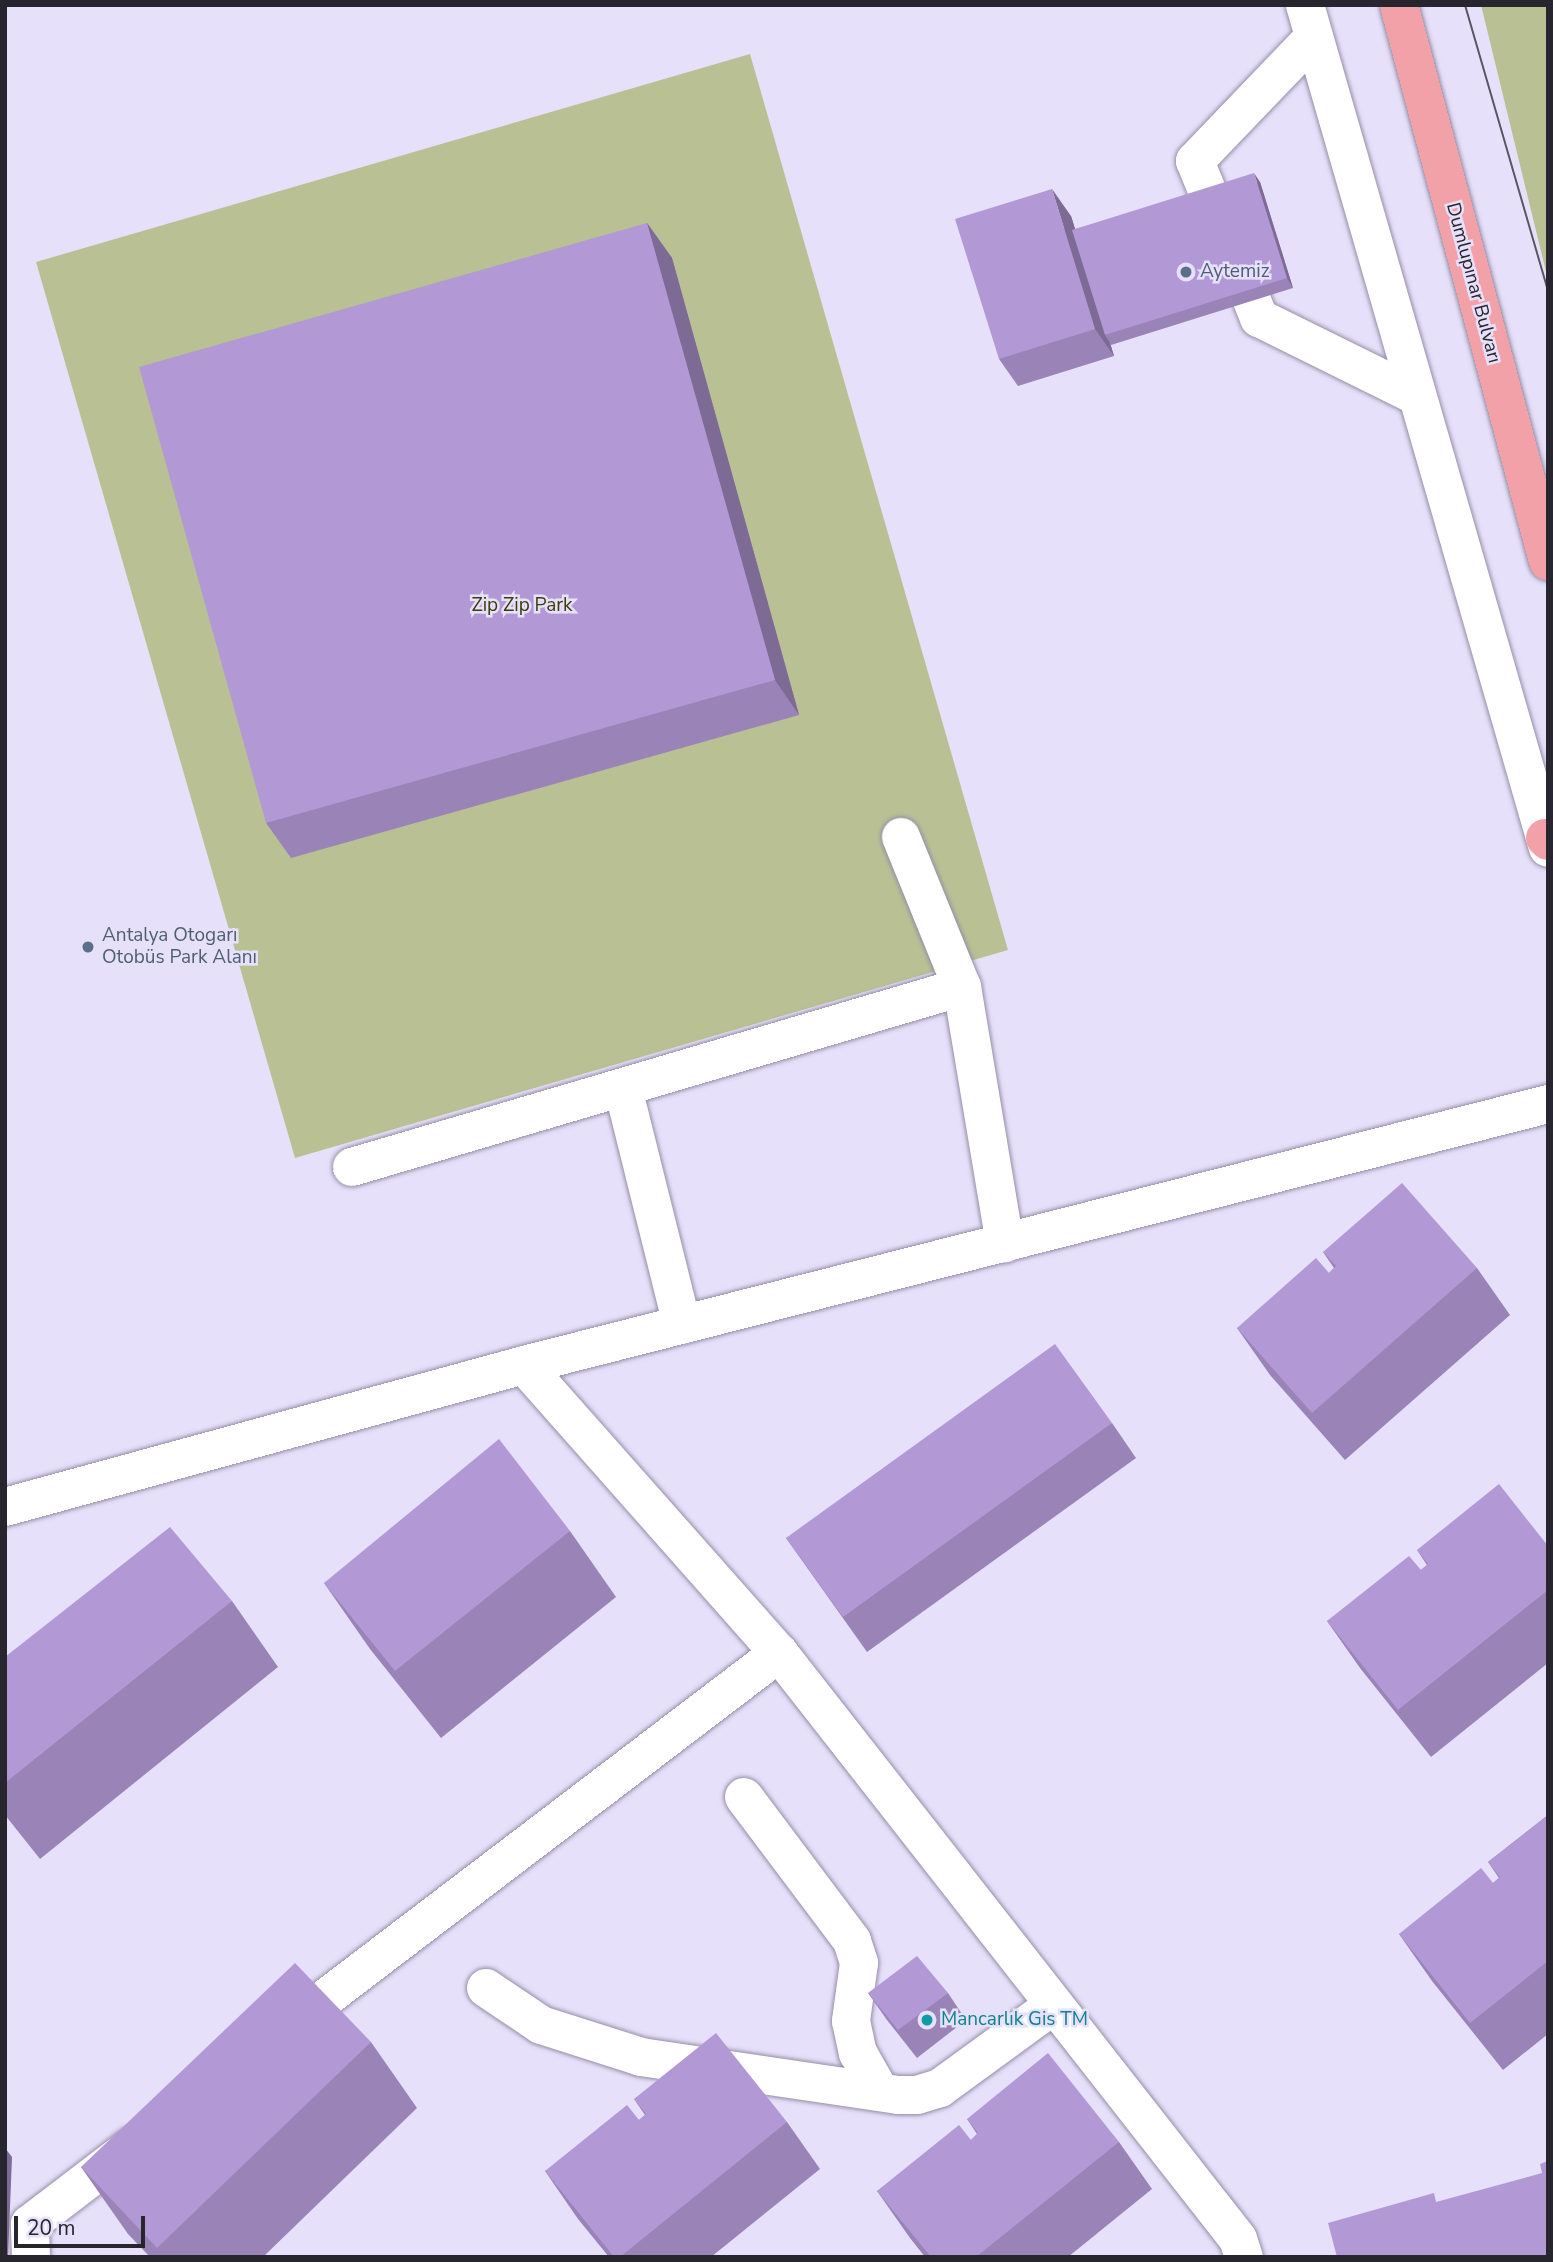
<!DOCTYPE html>
<html>
<head>
<meta charset="utf-8">
<style>
  body { margin:0 }
  #map { position:relative; width:1553px; height:2262px; overflow:hidden; background:#e7e0fa; font-family:"Nunito Sans",sans-serif }
  div>[style] { position:absolute }
  [style*='--x'] { left:calc(var(--x)*1px); top:calc(var(--y)*1px); width:calc(var(--w)*1px); rotate:calc(var(--a)*1deg) }
  .green>* { inset:0; background:#b9c194 }
  .roads { filter:drop-shadow(0 0 2px #948ea6) drop-shadow(0 0 2px #948ea6) }
  .minor>* { height:38px; margin:-19px; padding:0 19px; transform-origin:19px; border-radius:19px; background:#fff }
  .highway>* { height:38px; margin:-19px; padding:0 19px; transform-origin:19px; border-radius:19px; background:#f3a1a8 }
  .tram>* { height:2px; margin:-1px; padding:0 1px; transform-origin:1px; border-radius:1px; background:#595663 }
  .wall>* { inset:0; background:#9983b7 }
  .shaded-wall>* { inset:0; background:#7d6a95 }
  .building>* { inset:0; background:#b298d5 }
  .dots>* { width:19px; height:19px; translate:-50% -50%; box-sizing:border-box; border:4px solid #e7e0fa; border-radius:50% }
  span { translate:-50% -50%; white-space:nowrap; text-align:center; line-height:1.15; -webkit-text-stroke:5px #e7e0fa; paint-order:stroke }
  .service-label { font-size:19px; color:#4e5e75 }
  .left { translate:0 -50%; text-align:left }
  .street-label { font-size:19px; color:#27252e }
  .park-label { font-size:19px; color:#393e09 }
  .culture-label { font-size:19px; color:#0d838f }
  .frame { position:absolute; inset:0; border:7px solid #27252e; pointer-events:none }
  .scale { position:absolute; left:14px; top:2216px; width:131px; height:32px; box-sizing:border-box; border:4px solid #27252e; border-top:0; padding-left:9px; font-size:21px; line-height:24px; white-space:nowrap; color:#27252e; -webkit-text-stroke:5px #e7e0fa; paint-order:stroke }
</style>
</head>
<body>
<div id="map">
  <div class="green">
    <div style="clip-path:polygon(1481px 5px,1548px 5px,1548px 280px)"></div>
    <div style="clip-path:polygon(750px 54px,1008px 950px,295px 1158px,36px 262px)"></div>
  </div>
  <div class="roads">
    <div class="minor">
      <div style="--x:1305;--y:5;--w:877;--a:73.92"></div>
      <div style="--x:1314;--y:37;--w:172;--a:133.8"></div>
      <div style="--x:1195;--y:161;--w:170;--a:67.8"></div>
      <div style="--x:1259;--y:318;--w:176;--a:26.3"></div>
      <div style="--x:901;--y:837;--w:162;--a:67.9"></div>
      <div style="--x:962;--y:987;--w:260;--a:80.5"></div>
      <div style="--x:623;--y:1088;--w:244;--a:76"></div>
      <div style="--x:352;--y:1167;--w:636;--a:-16.44"></div>
      <div style="--x:524;--y:1365;--w:385;--a:48.5"></div>
      <div style="--x:779;--y:1653;--w:744;--a:51.93"></div>
      <div style="--x:1238;--y:2239;--w:19;--a:72"></div>
      <div style="--x:5;--y:1507;--w:538;--a:-15.3"></div>
      <div style="--x:524;--y:1365;--w:1057;--a:-14.3"></div>
      <div style="--x:744;--y:1797;--w:180;--a:53.1"></div>
      <div style="--x:852;--y:1941;--w:23;--a:72"></div>
      <div style="--x:859;--y:1963;--w:59;--a:97.9"></div>
      <div style="--x:851;--y:2021;--w:33;--a:78"></div>
      <div style="--x:858;--y:2053;--w:43;--a:60.4"></div>
      <div style="--x:486;--y:1988;--w:66;--a:33.9"></div>
      <div style="--x:541;--y:2025;--w:105;--a:17.7"></div>
      <div style="--x:641;--y:2057;--w:260;--a:8.4"></div>
      <div style="--x:898;--y:2095;--w:19;--a:0"></div>
      <div style="--x:917;--y:2095;--w:24;--a:-17"></div>
      <div style="--x:940;--y:2088;--w:141;--a:-36.1"></div>
      <div style="--x:285;--y:2029;--w:621;--a:-37.28"></div>
      <div style="--x:31;--y:2257;--w:33;--a:-92"></div>
      <div style="--x:30;--y:2224;--w:128;--a:-37.4"></div>
    </div>
    <div class="highway">
      <div style="--x:1399;--y:5;--w:576;--a:75"></div>
      <div style="--x:1545;--y:838;--w:4;--a:45"></div>
    </div>
  </div>
  <div class="tram">
    <div style="--x:1465;--y:5;--w:297;--a:73.8"></div>
  </div>
  <div class="wall">
    <div style="clip-path:polygon(1260px 182px,1293px 288px,1111px 345px,1110px 343px,1114px 356px,1018px 386px,999px 359px,1071px 216px,1075px 229px)"></div>
    <div style="clip-path:polygon(647px 223px,672px 258px,799px 715px,291px 858px,266px 823px)"></div>
    <div style="clip-path:polygon(1323px 1252px,1477px 1268px,1510px 1315px,1345px 1460px,1270px 1375px,1237px 1328px,1329px 1273px,1334px 1268px)"></div>
    <div style="clip-path:polygon(1112px 1423px,1136px 1458px,867px 1652px,786px 1538px)"></div>
    <div style="clip-path:polygon(570px 1531px,616px 1597px,441px 1738px,370px 1649px,324px 1583px)"></div>
    <div style="clip-path:polygon(1548px 1546px,1548px 1663px,1431px 1757px,1360px 1668px,1327px 1621px,1421px 1570px,1427px 1565px,1417px 1550px)"></div>
    <div style="clip-path:polygon(232px 1601px,278px 1667px,40px 1859px,5px 1815px,5px 1657px)"></div>
    <div style="clip-path:polygon(1548px 1815px,1548px 2034px,1503px 2070px,1432px 1981px,1399px 1934px,1493px 1883px,1499px 1878px,1488px 1862px)"></div>
    <div style="clip-path:polygon(868px 1993px,948px 1993px,966px 2020px,917px 2058px,887px 2020px)"></div>
    <div style="clip-path:polygon(371px 2042px,417px 2108px,263px 2257px,150px 2257px,128px 2234px,81px 2167px)"></div>
    <div style="clip-path:polygon(634px 2099px,787px 2122px,820px 2169px,711px 2257px,609px 2257px,578px 2219px,545px 2171px,639px 2120px,645px 2115px)"></div>
    <div style="clip-path:polygon(967px 2119px,1119px 2142px,1152px 2189px,1068px 2257px,925px 2257px,910px 2238px,877px 2191px,971px 2140px,977px 2134px)"></div>
  </div>
  <div class="shaded-wall">
    <div style="clip-path:polygon(1254px 173px,1260px 182px,1293px 288px,1287px 278px)"></div>
    <div style="clip-path:polygon(1052px 189px,1071px 216px,1108px 334px,1105px 335px,1110px 343px,1114px 356px,1095px 329px)"></div>
    <div style="clip-path:polygon(647px 223px,672px 258px,799px 715px,775px 680px)"></div>
    <div style="clip-path:polygon(5px 2148px,12px 2157px,8px 2257px,5px 2257px)"></div>
  </div>
  <div class="building">
    <div style="clip-path:polygon(1254px 173px,1287px 278px,1105px 335px,1072px 230px)"></div>
    <div style="clip-path:polygon(1052px 189px,1095px 329px,999px 359px,955px 219px)"></div>
    <div style="clip-path:polygon(647px 223px,775px 680px,266px 823px,139px 367px)"></div>
    <div style="clip-path:polygon(1402px 1183px,1477px 1268px,1312px 1413px,1237px 1328px,1316px 1258px,1329px 1273px,1336px 1266px,1323px 1252px)"></div>
    <div style="clip-path:polygon(1055px 1344px,1112px 1423px,843px 1617px,786px 1538px)"></div>
    <div style="clip-path:polygon(499px 1439px,570px 1531px,395px 1671px,324px 1583px)"></div>
    <div style="clip-path:polygon(1499px 1484px,1548px 1546px,1548px 1590px,1398px 1710px,1327px 1621px,1409px 1556px,1421px 1570px,1428px 1564px,1417px 1550px)"></div>
    <div style="clip-path:polygon(170px 1527px,232px 1601px,5px 1783px,5px 1657px)"></div>
    <div style="clip-path:polygon(1548px 1815px,1548px 1961px,1470px 2023px,1399px 1934px,1481px 1868px,1493px 1883px,1500px 1877px,1488px 1862px)"></div>
    <div style="clip-path:polygon(917px 1956px,948px 1993px,898px 2030px,868px 1993px)"></div>
    <div style="clip-path:polygon(295px 1963px,371px 2042px,157px 2248px,81px 2167px)"></div>
    <div style="clip-path:polygon(716px 2033px,787px 2122px,620px 2257px,614px 2257px,545px 2171px,627px 2105px,639px 2120px,646px 2114px,634px 2099px)"></div>
    <div style="clip-path:polygon(1048px 2053px,1119px 2142px,976px 2257px,931px 2257px,877px 2191px,959px 2125px,971px 2140px,978px 2133px,967px 2119px)"></div>
    <div style="clip-path:polygon(1548px 2161px,1548px 2257px,1337px 2257px,1328px 2223px,1434px 2193px,1436px 2202px,1542px 2173px,1540px 2164px)"></div>
  </div>
  <div class="dots">
    <div style="left:1186px;top:272px;background:#5c6f8a"></div>
    <div style="left:88px;top:947px;background:#5c6f8a"></div>
    <div style="left:927px;top:2020px;background:#0f9aa8"></div>
  </div>
  <div class="service-label">
    <span class="left" style="left:1200px;top:272px">Aytemiz</span>
    <span class="left" style="left:102px;top:947px">Antalya Otogarı<br>Otobüs Park Alanı</span>
  </div>
  <div class="street-label">
    <span style="left:1473px;top:283px;rotate:75deg">Dumlupınar Bulvarı</span>
  </div>
  <div class="park-label">
    <span style="left:522px;top:606px">Zip Zip Park</span>
  </div>
  <div class="culture-label">
    <span class="left" style="left:941px;top:2020px">Mancarlık Gis TM</span>
  </div>
  <div class="frame"></div>
  <div class="scale">20 m</div>
</div>
</body>
</html>
